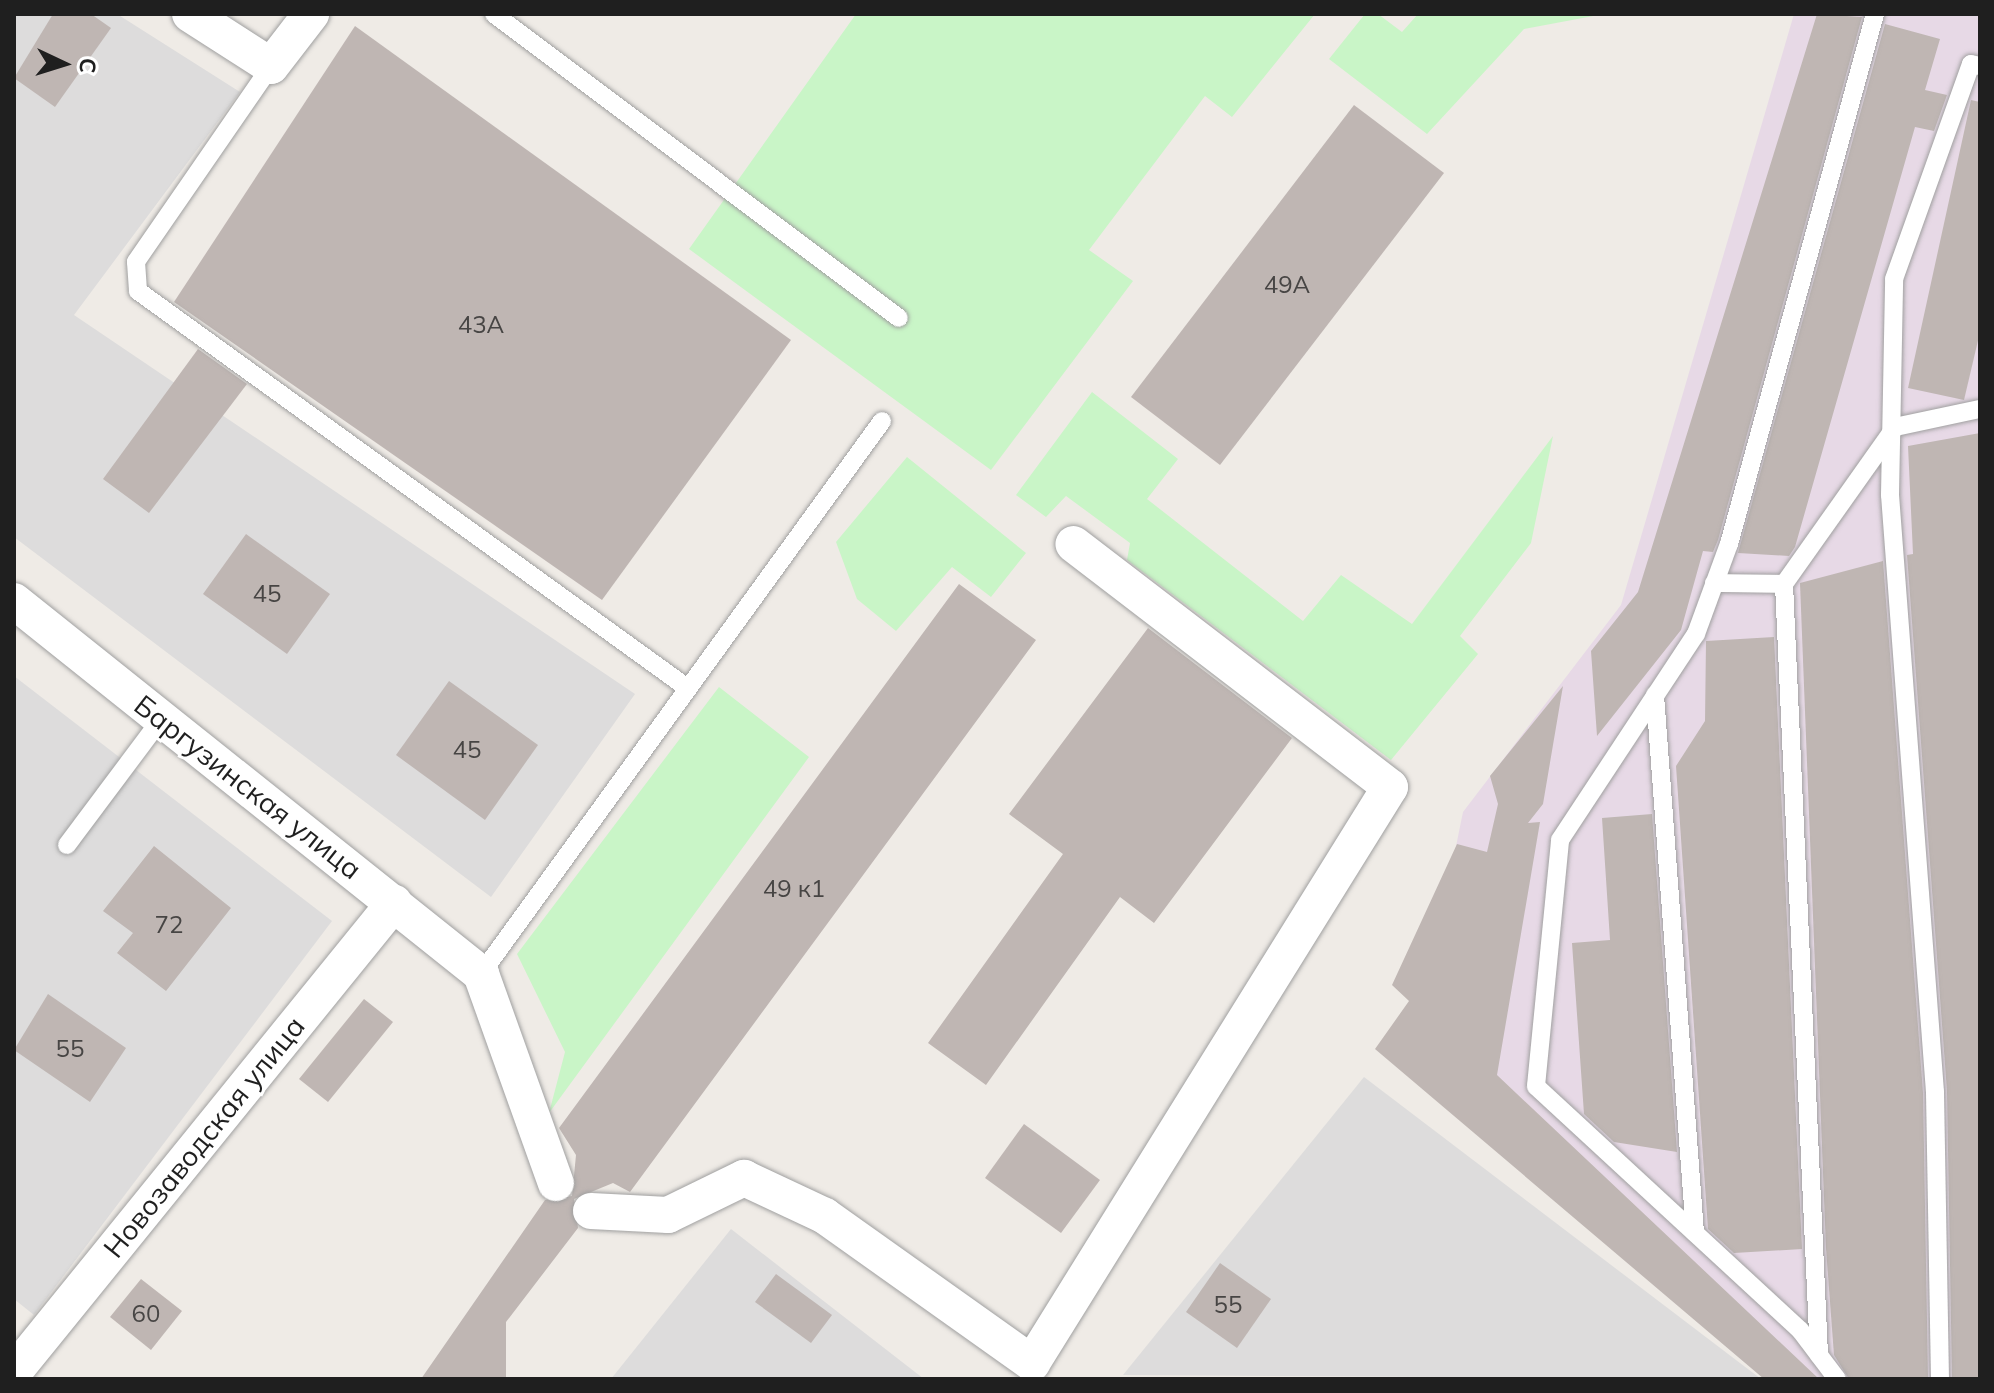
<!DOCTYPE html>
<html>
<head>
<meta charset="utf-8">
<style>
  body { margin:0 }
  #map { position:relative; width:1994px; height:1393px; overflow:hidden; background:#efebe6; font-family:Mulish,sans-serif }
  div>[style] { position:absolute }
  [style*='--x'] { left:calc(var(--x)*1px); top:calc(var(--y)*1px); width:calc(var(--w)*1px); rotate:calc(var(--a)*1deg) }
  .residential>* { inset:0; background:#dddcdc }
  .industrial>* { inset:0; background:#e7d9e6 }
  .park>* { inset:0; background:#c9f5c7 }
  .building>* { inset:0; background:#bfb6b3 }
  .roads { filter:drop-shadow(0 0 2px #a0a0a0) drop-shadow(0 0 2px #a0a0a0) }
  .lane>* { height:18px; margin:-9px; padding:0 9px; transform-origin:9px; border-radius:9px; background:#fff }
  .street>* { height:36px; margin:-18px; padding:0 18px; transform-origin:18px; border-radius:18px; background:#fff }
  span { translate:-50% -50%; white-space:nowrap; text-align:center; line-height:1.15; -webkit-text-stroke:6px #fff; paint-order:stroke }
  .number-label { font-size:24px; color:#474544 }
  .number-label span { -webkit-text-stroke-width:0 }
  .street-label { font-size:28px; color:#1f1f1f }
  .frame { position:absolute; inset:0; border:16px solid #1f1f1f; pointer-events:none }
  .north { position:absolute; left:24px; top:24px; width:80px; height:80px; -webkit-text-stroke:6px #fff; paint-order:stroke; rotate:94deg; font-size:22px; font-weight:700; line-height:32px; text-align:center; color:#1f1f1f }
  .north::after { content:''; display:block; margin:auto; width:28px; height:36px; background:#1f1f1f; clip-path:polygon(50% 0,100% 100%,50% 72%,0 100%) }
</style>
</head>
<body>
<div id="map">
  <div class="residential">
    <div style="clip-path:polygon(14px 14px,117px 14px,240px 92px,74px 315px,635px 694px,491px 897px,14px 537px)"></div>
    <div style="clip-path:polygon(14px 676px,332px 921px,34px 1315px,14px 1299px)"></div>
    <div style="clip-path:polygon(1364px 1077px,1761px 1379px,1123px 1375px)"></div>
    <div style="clip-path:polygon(731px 1229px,924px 1379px,611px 1379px)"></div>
  </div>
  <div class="industrial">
    <div style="clip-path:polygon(1794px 14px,1980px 14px,1980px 1379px,1782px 1379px,1413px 1057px,1463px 812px,1621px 605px)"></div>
  </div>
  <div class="park">
    <div style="clip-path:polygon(856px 14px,1315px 14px,1232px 117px,1205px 96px,1089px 250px,1133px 281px,991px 470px,689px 249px)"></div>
    <div style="clip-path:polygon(1365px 14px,1378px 14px,1402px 32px,1418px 14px,1604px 14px,1524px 29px,1427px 134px,1329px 59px)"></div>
    <div style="clip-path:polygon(1092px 392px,1178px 459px,1147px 499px,1303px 621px,1341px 575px,1412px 624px,1553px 436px,1531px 543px,1460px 636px,1478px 654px,1391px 760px,1127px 560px,1130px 543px,1066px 496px,1046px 517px,1016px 495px)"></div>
    <div style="clip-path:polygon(907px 457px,1026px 553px,991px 597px,952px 567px,896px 631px,857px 599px,836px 542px)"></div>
    <div style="clip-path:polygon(719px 687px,809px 757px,549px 1113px,565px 1052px,517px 954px)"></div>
  </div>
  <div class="building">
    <div style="clip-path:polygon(53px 14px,91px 14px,111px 28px,55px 107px,14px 78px)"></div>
    <div style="clip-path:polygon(1817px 14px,1862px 17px,1718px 540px,1713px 552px,1703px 551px,1681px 630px,1597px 736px,1591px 651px,1638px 592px)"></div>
    <div style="clip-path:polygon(1885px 24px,1940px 39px,1925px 90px,1947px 95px,1934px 131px,1915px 127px,1795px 547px,1789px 556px,1738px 553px)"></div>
    <div style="clip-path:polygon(355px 26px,791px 340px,602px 600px,174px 302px)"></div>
    <div style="clip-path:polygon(1971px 100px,1980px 102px,1980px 332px,1964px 400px,1908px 388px)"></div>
    <div style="clip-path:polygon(1354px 105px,1444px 173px,1220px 465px,1131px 397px)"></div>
    <div style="clip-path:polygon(198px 349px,247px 384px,149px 513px,103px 479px)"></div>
    <div style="clip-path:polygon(1980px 433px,1980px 1379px,1952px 1379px,1947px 1091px,1907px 555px,1913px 554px,1908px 446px)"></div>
    <div style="clip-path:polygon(246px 534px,330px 594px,287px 654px,203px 594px)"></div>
    <div style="clip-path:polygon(1883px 561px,1923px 1093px,1928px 1379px,1849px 1379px,1834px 1355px,1826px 1248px,1800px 583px)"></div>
    <div style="clip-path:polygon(959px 584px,1036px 640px,630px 1192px,613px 1183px,574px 1199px,578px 1228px,506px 1322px,506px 1379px,421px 1379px,545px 1200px,572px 1196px,576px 1155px,559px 1128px)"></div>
    <div style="clip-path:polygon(1148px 628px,1292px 738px,1154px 923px,1120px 897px,986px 1085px,928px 1043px,1063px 854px,1009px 814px)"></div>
    <div style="clip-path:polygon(1774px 637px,1802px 1249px,1734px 1253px,1708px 1229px,1676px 766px,1705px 721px,1706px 641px)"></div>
    <div style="clip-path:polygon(449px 681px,538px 745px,485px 820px,396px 755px)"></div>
    <div style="clip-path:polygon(1563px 686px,1543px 804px,1528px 823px,1540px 822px,1497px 1075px,1819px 1379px,1764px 1379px,1375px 1049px,1409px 1001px,1392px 985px,1457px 844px,1487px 852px,1498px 804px,1490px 776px)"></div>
    <div style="clip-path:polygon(1652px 814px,1677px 1152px,1614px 1142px,1584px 1114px,1572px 943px,1610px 940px,1602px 818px)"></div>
    <div style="clip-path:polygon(154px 846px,231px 908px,166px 991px,117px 953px,133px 933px,103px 911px)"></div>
    <div style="clip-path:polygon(48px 994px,126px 1048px,90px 1102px,14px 1050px)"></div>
    <div style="clip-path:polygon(364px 999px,393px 1022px,328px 1102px,299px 1079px)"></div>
    <div style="clip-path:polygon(1024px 1124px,1100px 1180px,1061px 1233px,985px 1178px)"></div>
    <div style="clip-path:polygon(1220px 1263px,1271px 1299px,1237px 1348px,1186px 1312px)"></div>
    <div style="clip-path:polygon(776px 1274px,832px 1315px,811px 1343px,755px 1302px)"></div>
    <div style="clip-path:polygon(141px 1279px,182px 1311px,151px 1350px,110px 1317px)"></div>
  </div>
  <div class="roads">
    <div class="lane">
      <div style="--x:494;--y:14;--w:506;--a:36.89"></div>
      <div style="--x:271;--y:66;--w:238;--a:124.6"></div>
      <div style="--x:136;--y:262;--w:29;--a:86"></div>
      <div style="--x:138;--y:291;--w:676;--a:35.85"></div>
      <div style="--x:1714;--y:583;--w:70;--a:0.8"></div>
      <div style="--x:1655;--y:695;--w:539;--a:85.75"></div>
      <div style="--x:67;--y:845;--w:159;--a:-53.2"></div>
      <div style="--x:481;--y:974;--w:683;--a:-54.05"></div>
      <div style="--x:1819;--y:1355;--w:772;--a:-92.6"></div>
      <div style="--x:1784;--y:584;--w:192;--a:-54.7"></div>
      <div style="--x:1895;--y:427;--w:87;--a:-12"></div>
      <div style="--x:1837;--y:1379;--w:61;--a:-127.1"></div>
      <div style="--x:1800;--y:1330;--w:359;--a:-137.3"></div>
      <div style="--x:1536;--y:1086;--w:247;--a:-84.4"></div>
      <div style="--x:1560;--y:840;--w:247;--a:-56.6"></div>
      <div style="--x:1696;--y:634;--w:96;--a:-69.9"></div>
      <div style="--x:1729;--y:544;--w:550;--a:-74.6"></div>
      <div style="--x:1940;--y:1379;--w:287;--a:-91"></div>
      <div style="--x:1935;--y:1092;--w:599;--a:-94.31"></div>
      <div style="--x:1890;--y:495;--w:216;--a:-88.9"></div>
      <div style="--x:1894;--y:279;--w:228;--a:-70.3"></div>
      <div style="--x:1971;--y:64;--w:9;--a:13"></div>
    </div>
    <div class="street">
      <div style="--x:190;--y:14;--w:96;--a:32.7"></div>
      <div style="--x:271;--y:66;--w:66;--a:-52.4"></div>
      <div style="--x:14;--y:601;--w:598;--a:38.61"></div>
      <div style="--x:481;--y:974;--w:222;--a:70.3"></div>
      <div style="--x:591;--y:1211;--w:77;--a:3"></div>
      <div style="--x:668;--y:1215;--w:85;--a:-26"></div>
      <div style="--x:744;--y:1178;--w:89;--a:25.1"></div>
      <div style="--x:825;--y:1216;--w:254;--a:35.4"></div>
      <div style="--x:1032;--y:1363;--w:678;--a:-58.14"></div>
      <div style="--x:1390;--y:787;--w:399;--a:-142.5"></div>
      <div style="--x:14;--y:1372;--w:604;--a:-50.98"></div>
    </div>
  </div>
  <div class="number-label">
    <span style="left:1287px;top:285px">49А</span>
    <span style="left:481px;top:325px">43А</span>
    <span style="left:267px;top:594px">45</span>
    <span style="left:467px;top:750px">45</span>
    <span style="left:794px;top:889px">49 к1</span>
    <span style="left:169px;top:925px">72</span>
    <span style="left:70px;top:1049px">55</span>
    <span style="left:1228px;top:1305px">55</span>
    <span style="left:146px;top:1314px">60</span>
  </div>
  <div class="street-label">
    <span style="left:248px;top:787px;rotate:38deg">Баргузинская улица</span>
    <span style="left:204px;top:1137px;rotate:-51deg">Новозаводская улица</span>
  </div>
  <div class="frame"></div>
  <div class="north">С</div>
</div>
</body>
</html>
